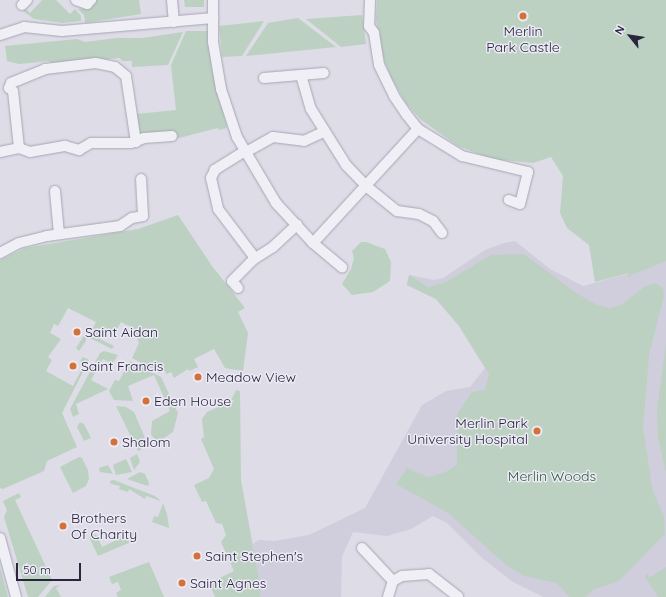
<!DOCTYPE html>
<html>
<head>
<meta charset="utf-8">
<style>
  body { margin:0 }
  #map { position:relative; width:666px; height:597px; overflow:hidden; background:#dddce7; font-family:Quicksand,sans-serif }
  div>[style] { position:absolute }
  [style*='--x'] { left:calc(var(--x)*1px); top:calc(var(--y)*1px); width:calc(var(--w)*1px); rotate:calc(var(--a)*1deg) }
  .built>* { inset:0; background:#d0cedc }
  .green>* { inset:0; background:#bcd1c2 }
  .roads { filter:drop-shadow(0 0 1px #a7a5b4) drop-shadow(0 0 1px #a7a5b4) }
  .minor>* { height:10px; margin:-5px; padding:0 5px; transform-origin:5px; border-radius:5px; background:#f0eff5 }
  .dots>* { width:11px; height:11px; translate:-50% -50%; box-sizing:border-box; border:2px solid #ecebf5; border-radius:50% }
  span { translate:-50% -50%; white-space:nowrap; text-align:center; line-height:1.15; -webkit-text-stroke:3px #ecebf5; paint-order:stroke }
  .poi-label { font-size:14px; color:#29253e }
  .left { translate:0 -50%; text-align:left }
  .right { translate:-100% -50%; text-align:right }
  .park-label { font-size:14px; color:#315a3f }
  .north { position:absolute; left:610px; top:16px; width:40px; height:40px; -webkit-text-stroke:3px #ecebf5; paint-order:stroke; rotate:300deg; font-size:11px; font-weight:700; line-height:16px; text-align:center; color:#29253e }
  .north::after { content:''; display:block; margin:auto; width:14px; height:18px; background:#29253e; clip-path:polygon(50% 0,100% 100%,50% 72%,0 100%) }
  .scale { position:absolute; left:16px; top:563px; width:65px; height:18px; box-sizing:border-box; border:2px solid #29253e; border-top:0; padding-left:5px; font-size:12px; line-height:14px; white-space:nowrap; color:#29253e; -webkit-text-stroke:3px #ecebf5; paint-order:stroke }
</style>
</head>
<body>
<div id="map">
  <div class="built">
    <div style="clip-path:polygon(515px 241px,550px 269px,583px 286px,627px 274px,649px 260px,666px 245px,666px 597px,544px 597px,513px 582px,482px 558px,447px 523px,433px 516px,411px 529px,387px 536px,353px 532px,342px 557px,341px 597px,260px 597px,253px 544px,259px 540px,274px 541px,309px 535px,365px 508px,422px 405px,446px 391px,470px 387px,485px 368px,459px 326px,436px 299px,407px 285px,409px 275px,434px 280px,443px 278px,485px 250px,504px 243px)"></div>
  </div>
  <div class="green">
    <div style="clip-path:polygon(42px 0,56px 0,70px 14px,75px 9px,81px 16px,81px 21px,62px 23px,34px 19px,23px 11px,26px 9px,30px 13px)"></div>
    <div style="clip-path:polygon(96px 0,139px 0,141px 14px,85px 23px,84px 15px,78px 9px,86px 8px)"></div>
    <div style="clip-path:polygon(184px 0,204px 0,204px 7px,185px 7px)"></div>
    <div style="clip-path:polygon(377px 0,666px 0,666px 261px,627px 277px,629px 273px,595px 282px,589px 245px,567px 228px,560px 213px,563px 176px,551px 157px,533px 163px,492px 159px,458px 146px,420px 119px,406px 103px,391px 77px,381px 51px,376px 20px)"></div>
    <div style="clip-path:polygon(362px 15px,366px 44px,341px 47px,306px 19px)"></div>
    <div style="clip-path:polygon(298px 18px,336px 47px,246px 56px,268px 23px)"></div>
    <div style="clip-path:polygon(264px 21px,242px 56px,222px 57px,219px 26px)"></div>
    <div style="clip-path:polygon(186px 31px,208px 31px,212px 69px,227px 128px,219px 130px,218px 128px,175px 139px,172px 131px,141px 134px,138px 129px,137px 114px,176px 110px,171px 65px)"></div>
    <div style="clip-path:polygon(183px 32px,168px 65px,132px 67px,132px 61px,122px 61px,120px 58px,53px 65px,49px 61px,19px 64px,7px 61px,5px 46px,77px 39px,85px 42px,117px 38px,142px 38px)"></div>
    <div style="clip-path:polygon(178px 215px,212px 266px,245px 308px,238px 312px,248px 333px,243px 371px,225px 368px,214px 349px,194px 359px,198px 367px,189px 371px,188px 369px,174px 378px,171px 372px,167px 374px,164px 370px,160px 373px,132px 358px,139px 343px,133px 328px,121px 322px,115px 333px,106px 328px,100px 339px,114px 346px,112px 349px,88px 337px,96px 322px,68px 308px,58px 326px,54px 324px,50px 333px,61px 339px,48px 357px,52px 360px,46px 371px,73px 386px,85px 363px,80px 361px,83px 357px,89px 360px,62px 413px,77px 447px,47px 461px,44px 471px,3px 489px,0 488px,0 260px,25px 248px,138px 229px)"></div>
    <div style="clip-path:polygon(361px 242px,366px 242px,385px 249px,391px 262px,390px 281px,373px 292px,352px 295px,342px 284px,351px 269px,354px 258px,352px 251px)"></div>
    <div style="clip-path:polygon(524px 254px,576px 293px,597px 305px,610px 308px,621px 305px,644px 287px,655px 283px,663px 288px,664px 296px,649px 355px,643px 428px,653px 492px,664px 516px,665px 534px,618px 582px,594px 589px,586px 597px,569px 597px,557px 583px,524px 576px,506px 565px,448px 513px,396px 484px,407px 468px,427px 477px,444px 473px,457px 465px,457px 414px,472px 392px,485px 390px,489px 374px,459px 326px,436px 299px,407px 285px,409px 275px,428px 287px,444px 283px,491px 255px)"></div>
    <div style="clip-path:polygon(85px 334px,86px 341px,79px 351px,76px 348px)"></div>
    <div style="clip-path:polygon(666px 343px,666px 473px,658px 438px,657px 411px)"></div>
    <div style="clip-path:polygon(104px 351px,118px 355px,112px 364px,103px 359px,91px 380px,108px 389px,76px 404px,79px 414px,73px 417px,70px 409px,100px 353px)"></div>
    <div style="clip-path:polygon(130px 361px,161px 377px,178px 413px,173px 432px,161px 440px,154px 439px,151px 434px,152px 421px,170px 411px,154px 375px,128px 386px,133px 401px,114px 400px,109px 391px,115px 380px,119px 381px)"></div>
    <div style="clip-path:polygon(236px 390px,240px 391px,241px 480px,260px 586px,260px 597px,215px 597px,209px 583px,234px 571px,221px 542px,226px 535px,222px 524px,216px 523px,206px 501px,202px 502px,194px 485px,209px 478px,214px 469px,201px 439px,204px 437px,202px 419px,207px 412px,230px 402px)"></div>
    <div style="clip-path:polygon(116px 406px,126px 407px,134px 412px,145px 438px,141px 450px,138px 451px)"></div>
    <div style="clip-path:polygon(80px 422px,84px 424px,91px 438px,84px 441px,77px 427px)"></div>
    <div style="clip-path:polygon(137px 454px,140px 462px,134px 470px,130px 458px)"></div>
    <div style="clip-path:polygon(79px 457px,82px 458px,88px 470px,89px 479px,86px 486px,73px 493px,60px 467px)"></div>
    <div style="clip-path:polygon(126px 459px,132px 472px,116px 475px,113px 465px)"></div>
    <div style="clip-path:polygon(108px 465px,113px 474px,100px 472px,99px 468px)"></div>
    <div style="clip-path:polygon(140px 472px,145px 474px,149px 483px,148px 486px,127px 479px)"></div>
    <div style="clip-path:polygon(114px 480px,155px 496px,161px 501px,146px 496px,145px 499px,129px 489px,128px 492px,119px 489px,120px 486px,111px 484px,110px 481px)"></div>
    <div style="clip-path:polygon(19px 493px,21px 497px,15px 500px,52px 580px,38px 597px,28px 597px,4px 517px,7px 510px,3px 501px)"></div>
    <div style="clip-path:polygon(163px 503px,167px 514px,169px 528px,152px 522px,154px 516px,158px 517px)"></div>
    <div style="clip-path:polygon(135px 531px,131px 542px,98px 556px,89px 537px,96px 534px,102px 547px)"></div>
    <div style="clip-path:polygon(149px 562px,164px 597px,118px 597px,116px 593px,121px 590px,118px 582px,112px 584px,109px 577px)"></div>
    <div style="clip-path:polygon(666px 567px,666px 597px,658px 597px,645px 577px,647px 573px,649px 578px)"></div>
    <div style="clip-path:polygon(0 568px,1px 571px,8px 597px,0 597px)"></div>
    <div style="clip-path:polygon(61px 585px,56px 588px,61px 597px,45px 597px,54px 586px)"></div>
  </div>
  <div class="roads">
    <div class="minor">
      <div style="--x:76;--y:0;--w:12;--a:20"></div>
      <div style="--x:87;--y:4;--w:6;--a:-45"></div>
      <div style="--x:172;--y:0;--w:22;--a:85"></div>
      <div style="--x:213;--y:0;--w:42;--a:90"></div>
      <div style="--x:213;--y:42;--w:48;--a:80.3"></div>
      <div style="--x:221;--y:89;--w:51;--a:71.6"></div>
      <div style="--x:237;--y:137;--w:77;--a:59.4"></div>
      <div style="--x:276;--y:203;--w:54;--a:47.2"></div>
      <div style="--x:313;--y:243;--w:155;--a:-47.4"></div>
      <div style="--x:370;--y:0;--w:26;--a:92"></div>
      <div style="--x:369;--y:26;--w:9;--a:54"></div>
      <div style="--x:374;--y:33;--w:32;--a:81"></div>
      <div style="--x:379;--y:65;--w:34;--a:64"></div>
      <div style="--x:394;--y:96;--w:23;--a:56"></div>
      <div style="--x:407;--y:115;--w:18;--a:52"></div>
      <div style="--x:418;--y:129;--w:52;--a:31.5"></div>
      <div style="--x:462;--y:156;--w:68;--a:13.6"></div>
      <div style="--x:528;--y:172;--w:33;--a:104"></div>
      <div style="--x:520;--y:204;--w:12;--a:-160"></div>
      <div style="--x:22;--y:5;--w:7;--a:-45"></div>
      <div style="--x:0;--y:35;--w:25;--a:-18"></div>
      <div style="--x:24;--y:27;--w:38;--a:6"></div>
      <div style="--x:62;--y:31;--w:152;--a:-4.9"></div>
      <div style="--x:301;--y:75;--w:35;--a:74"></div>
      <div style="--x:311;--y:109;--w:66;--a:58"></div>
      <div style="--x:346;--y:165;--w:29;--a:46"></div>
      <div style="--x:366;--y:186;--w:40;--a:39"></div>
      <div style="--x:397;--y:211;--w:22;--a:8"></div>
      <div style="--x:419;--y:214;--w:16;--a:27"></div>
      <div style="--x:433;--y:221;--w:15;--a:53"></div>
      <div style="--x:264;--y:78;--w:60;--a:-4.8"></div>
      <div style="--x:19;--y:148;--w:57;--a:-96"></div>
      <div style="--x:13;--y:91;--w:5;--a:-143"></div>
      <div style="--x:9;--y:88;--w:5;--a:-68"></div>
      <div style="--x:11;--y:83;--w:37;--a:-22"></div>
      <div style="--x:45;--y:69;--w:51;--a:-6.7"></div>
      <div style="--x:96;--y:63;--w:19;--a:12"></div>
      <div style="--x:115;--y:67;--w:14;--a:39"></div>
      <div style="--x:126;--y:76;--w:67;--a:81.4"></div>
      <div style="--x:19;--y:148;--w:12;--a:20"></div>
      <div style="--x:30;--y:152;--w:36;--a:-10"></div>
      <div style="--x:65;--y:146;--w:15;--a:16"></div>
      <div style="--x:79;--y:150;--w:14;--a:-30"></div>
      <div style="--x:91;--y:143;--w:40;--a:0"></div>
      <div style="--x:131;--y:143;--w:14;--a:-21"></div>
      <div style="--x:144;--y:138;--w:28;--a:-4"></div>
      <div style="--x:245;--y:151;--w:36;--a:148"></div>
      <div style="--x:215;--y:170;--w:9;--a:117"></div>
      <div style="--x:211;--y:178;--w:32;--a:77"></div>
      <div style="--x:218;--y:209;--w:61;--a:52.9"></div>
      <div style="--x:0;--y:152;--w:19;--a:-12"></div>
      <div style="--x:246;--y:152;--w:31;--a:-29"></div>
      <div style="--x:273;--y:137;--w:31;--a:7"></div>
      <div style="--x:304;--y:141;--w:21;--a:-25"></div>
      <div style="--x:55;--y:191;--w:43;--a:84.7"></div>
      <div style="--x:313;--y:243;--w:38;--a:40"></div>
      <div style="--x:0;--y:253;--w:21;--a:-28"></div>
      <div style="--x:19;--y:243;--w:29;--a:-14"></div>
      <div style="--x:47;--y:236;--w:74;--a:-7.8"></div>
      <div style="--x:120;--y:226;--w:14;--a:-34"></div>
      <div style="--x:132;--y:218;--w:11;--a:-10"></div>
      <div style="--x:143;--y:216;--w:37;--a:-93"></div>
      <div style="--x:238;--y:288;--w:9;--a:-131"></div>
      <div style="--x:232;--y:281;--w:31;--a:-45"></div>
      <div style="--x:254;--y:259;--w:22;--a:-32"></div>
      <div style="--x:273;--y:247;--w:33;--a:-43"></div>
      <div style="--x:0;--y:538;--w:61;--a:74.8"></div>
      <div style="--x:362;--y:548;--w:45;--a:46.8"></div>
      <div style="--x:388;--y:597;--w:17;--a:-73"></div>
      <div style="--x:393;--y:581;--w:10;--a:-29"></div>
      <div style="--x:402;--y:576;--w:27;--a:-4"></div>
      <div style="--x:429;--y:574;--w:37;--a:38"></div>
    </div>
  </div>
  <div class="dots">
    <div style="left:523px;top:16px;background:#d57138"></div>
    <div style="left:77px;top:332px;background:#d57138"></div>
    <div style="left:73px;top:366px;background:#d57138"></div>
    <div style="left:198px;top:377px;background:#d57138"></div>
    <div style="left:146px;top:401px;background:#d57138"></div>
    <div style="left:537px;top:431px;background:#d57138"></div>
    <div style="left:114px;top:442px;background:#d57138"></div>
    <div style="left:63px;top:526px;background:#d57138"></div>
    <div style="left:197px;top:556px;background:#d57138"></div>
    <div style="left:182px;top:583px;background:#d57138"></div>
  </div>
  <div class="poi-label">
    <span style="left:523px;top:39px">Merlin<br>Park Castle</span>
    <span class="left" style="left:85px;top:332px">Saint Aidan</span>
    <span class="left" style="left:81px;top:366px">Saint Francis</span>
    <span class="left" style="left:206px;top:377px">Meadow View</span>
    <span class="left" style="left:154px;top:401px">Eden House</span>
    <span class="right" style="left:528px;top:431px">Merlin Park<br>University Hospital</span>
    <span class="left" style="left:122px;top:442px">Shalom</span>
    <span class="left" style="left:71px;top:526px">Brothers<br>Of Charity</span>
    <span class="left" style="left:205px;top:556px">Saint Stephen's</span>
    <span class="left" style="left:190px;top:583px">Saint Agnes</span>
  </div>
  <div class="park-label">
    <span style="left:552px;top:476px">Merlin Woods</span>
  </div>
  <div class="north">N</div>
  <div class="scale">50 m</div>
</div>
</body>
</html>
